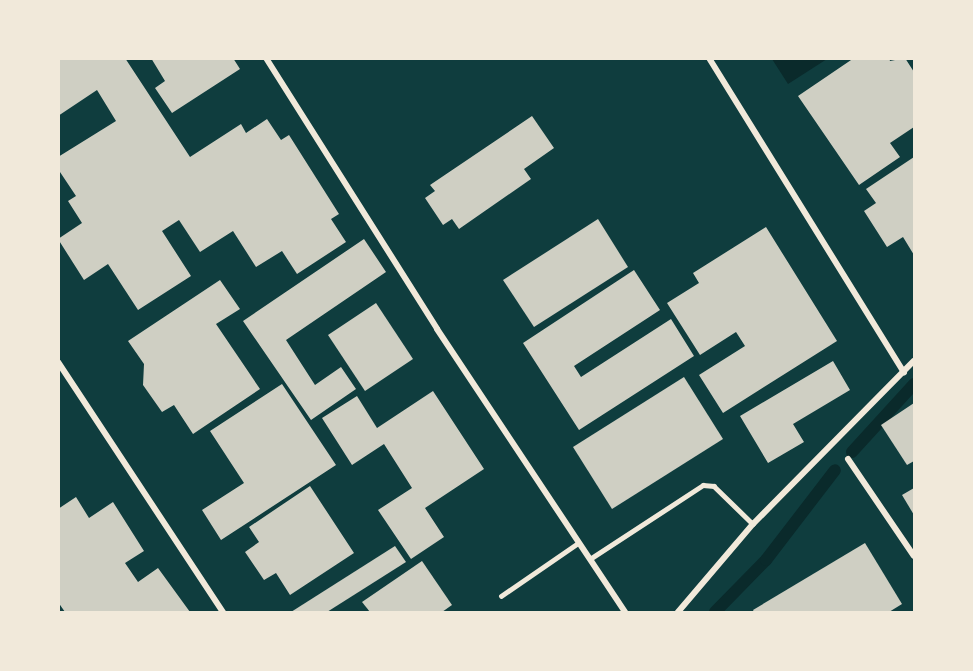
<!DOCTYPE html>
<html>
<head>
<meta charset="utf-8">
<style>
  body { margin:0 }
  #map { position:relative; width:973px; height:671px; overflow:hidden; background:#0f3d3e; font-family:"Titillium Web",sans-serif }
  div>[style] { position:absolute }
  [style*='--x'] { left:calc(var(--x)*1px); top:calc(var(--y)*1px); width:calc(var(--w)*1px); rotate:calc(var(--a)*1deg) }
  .water>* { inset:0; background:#0a2a2b }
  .stream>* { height:12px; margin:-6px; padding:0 6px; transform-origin:6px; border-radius:6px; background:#0a2a2b }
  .building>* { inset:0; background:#cfcfc3 }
  .service>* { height:4.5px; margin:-2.25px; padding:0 2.25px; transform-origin:2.25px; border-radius:2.25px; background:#f1e9da }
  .minor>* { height:6px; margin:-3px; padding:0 3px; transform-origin:3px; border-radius:3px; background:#f1e9da }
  span { translate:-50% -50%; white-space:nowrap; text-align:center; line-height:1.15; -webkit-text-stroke:6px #f1e9da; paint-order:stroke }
  .frame { position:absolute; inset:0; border:60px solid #f1e9da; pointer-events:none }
</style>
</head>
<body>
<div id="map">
  <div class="water">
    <div style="clip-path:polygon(772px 59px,827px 59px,788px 84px)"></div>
  </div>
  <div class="stream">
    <div style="--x:852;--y:452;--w:92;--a:-47.6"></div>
    <div style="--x:715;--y:612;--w:73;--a:-45.6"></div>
    <div style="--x:766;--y:560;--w:113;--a:-52.5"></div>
  </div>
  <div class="building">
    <div style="clip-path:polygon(58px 58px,125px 58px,190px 157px,241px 124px,246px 133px,267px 119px,281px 140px,289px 135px,339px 214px,331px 219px,346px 242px,297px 274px,282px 251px,256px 267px,233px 231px,200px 252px,179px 220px,162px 231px,191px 276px,138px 310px,108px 264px,84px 280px,58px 239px,82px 223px,68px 201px,76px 196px,58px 169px,58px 157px,116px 121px,97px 90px,58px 116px)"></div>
    <div style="clip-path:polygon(151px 58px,233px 58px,240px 69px,172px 113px,155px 88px,165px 81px)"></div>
    <div style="clip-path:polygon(854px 58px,889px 58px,890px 61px,905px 58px,914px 72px,914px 127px,890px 143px,900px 157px,859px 185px,798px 96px)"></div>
    <div style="clip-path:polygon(532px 116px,554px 148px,524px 169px,531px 179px,459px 229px,452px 219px,443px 225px,425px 198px,435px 191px,430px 185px)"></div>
    <div style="clip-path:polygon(914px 157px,914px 255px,903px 237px,887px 247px,864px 211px,876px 203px,866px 189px)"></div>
    <div style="clip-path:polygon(598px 219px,628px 267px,534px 327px,503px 280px)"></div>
    <div style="clip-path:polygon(766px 227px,837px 341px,723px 413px,699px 375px,745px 346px,736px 332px,700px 355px,667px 303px,699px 283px,693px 273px)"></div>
    <div style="clip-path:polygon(364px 239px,386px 272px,286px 340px,315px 385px,341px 367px,356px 389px,311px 420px,243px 321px)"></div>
    <div style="clip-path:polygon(634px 270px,660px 310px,574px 366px,581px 377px,671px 319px,694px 356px,579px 430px,523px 343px)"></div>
    <div style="clip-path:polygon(220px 280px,240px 309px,216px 324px,260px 389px,193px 434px,174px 405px,162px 412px,143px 385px,144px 364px,128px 341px)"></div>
    <div style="clip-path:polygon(376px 303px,413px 359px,365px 391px,328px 335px)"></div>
    <div style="clip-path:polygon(833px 361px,850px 390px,793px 424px,804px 442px,768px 463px,740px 416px)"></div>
    <div style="clip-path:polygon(684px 377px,723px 439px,612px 509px,573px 447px)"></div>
    <div style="clip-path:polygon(282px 384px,336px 465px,221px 540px,202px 510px,244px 483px,210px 431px)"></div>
    <div style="clip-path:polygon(433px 391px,484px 469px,425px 508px,444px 537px,411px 559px,378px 510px,412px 488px,384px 444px,352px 465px,322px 418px,357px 396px,377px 428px)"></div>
    <div style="clip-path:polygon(914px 403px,914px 461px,907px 465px,881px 425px)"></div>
    <div style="clip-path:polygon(310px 486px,354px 553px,290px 595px,276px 573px,264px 580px,245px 552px,259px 542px,249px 527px)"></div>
    <div style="clip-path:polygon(914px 488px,914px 515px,902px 495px)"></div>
    <div style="clip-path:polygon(76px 497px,89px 518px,113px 502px,144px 551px,125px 563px,138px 582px,158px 568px,190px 612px,65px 612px,58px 602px,58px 509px)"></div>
    <div style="clip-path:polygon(865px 543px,902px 604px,889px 612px,754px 612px,753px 610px)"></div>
    <div style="clip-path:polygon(395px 546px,406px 562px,327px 612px,291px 612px)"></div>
    <div style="clip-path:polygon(422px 561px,452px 605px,442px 612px,370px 612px,362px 602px)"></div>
  </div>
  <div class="service">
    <div style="--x:590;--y:559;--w:135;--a:-33.2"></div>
    <div style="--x:703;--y:485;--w:11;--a:5"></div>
    <div style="--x:714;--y:486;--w:54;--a:44.3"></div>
    <div style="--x:501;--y:596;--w:93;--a:-34.5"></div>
  </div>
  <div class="minor">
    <div style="--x:266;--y:58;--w:320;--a:57.7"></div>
    <div style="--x:437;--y:329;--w:340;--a:56.4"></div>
    <div style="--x:709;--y:58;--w:370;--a:58.2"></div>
    <div style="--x:58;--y:362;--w:300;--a:56.6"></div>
    <div style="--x:848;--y:459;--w:117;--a:55.8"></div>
    <div style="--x:678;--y:612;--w:116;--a:-49.6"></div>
    <div style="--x:753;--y:524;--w:229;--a:-45.4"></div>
  </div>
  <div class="frame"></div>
</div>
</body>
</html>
